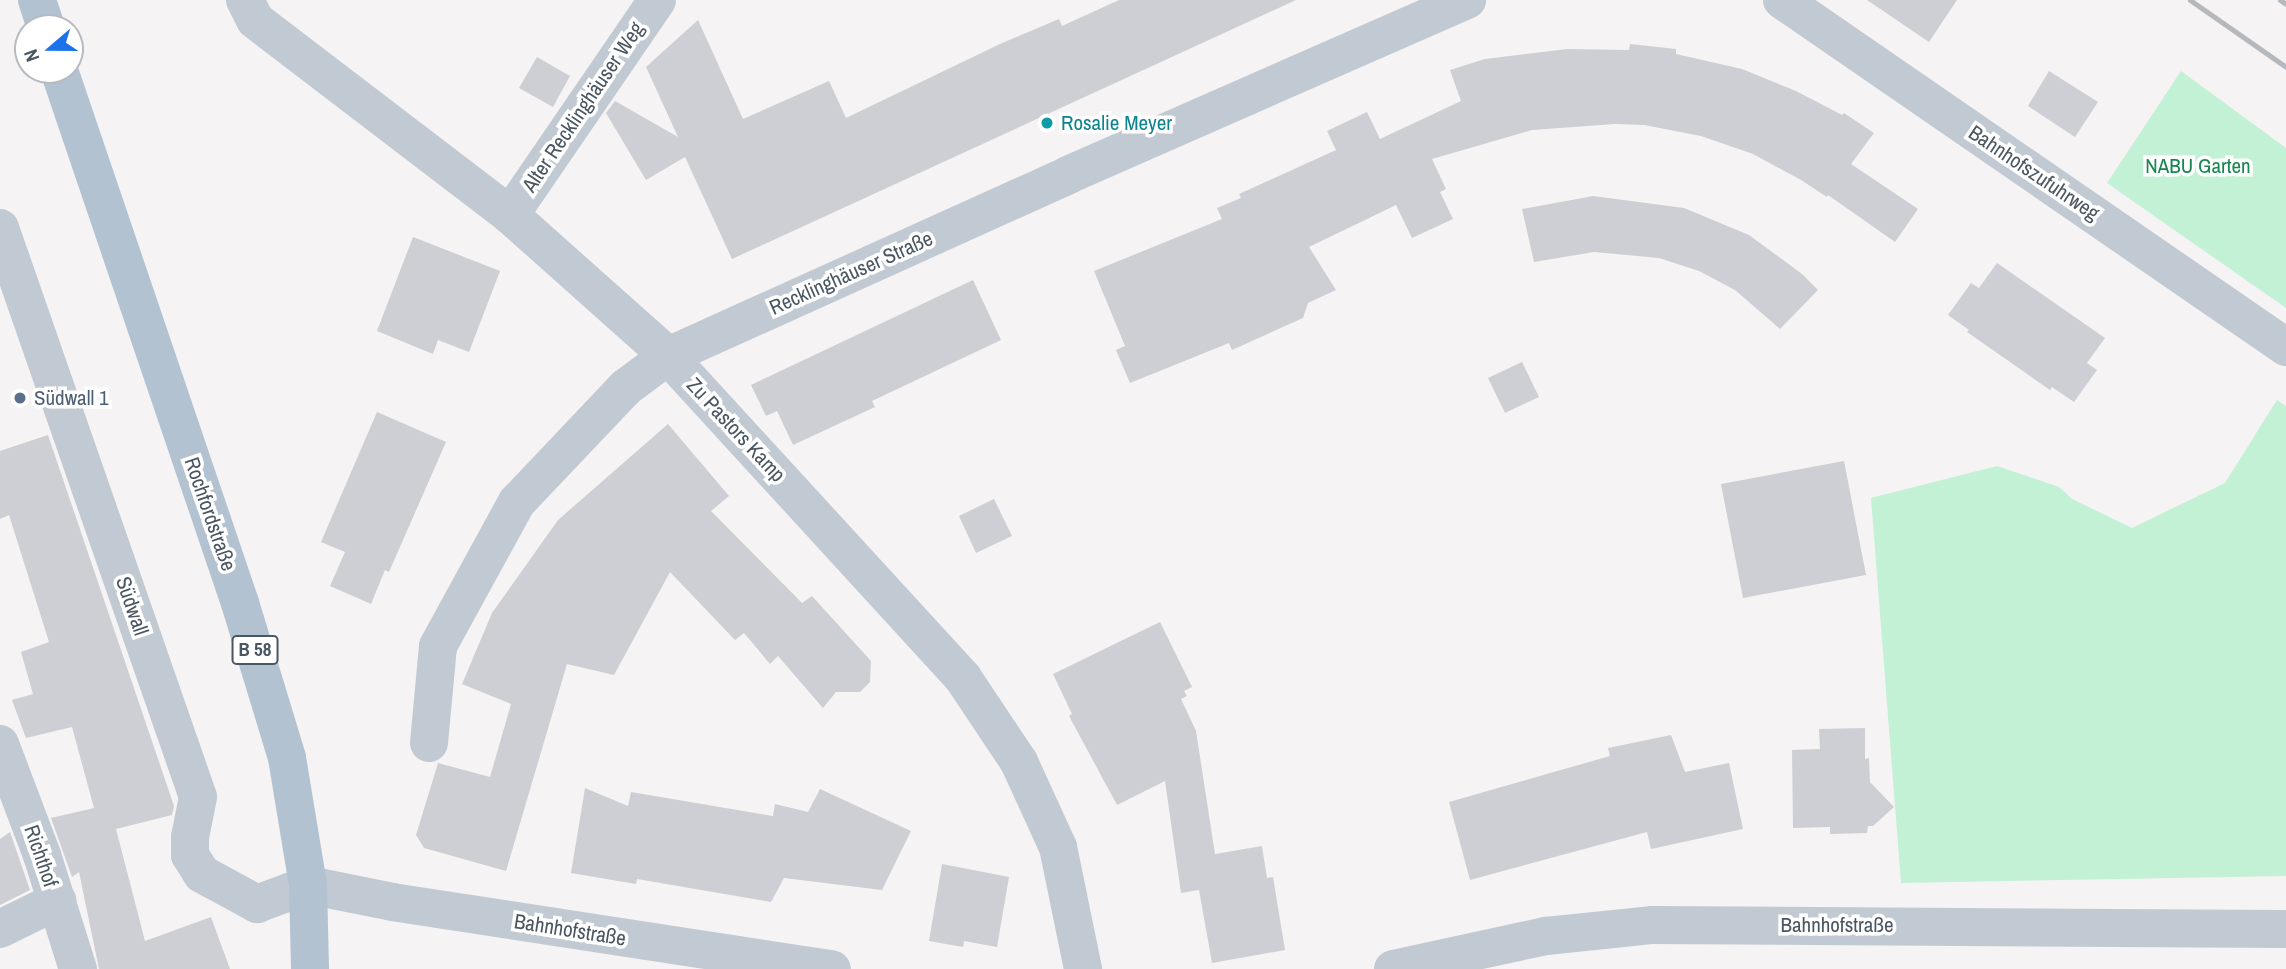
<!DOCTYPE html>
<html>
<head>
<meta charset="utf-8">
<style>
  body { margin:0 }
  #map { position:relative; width:2286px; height:969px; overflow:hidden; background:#f5f3f3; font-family:"Archivo Narrow",sans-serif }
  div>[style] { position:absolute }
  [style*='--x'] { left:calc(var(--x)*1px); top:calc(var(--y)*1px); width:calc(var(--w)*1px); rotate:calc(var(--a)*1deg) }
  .green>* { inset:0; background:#c3f1d5 }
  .building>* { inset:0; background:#cdcfd5 }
  .minor>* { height:38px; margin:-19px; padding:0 19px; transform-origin:19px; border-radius:19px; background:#c1cad2 }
  .major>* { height:38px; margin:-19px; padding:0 19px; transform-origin:19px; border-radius:19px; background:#b3c2d1 }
  .rail>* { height:5px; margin:-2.5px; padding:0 2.5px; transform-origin:2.5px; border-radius:2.5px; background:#b5b8bd }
  .dots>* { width:19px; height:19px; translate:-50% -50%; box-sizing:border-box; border:4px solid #fff; border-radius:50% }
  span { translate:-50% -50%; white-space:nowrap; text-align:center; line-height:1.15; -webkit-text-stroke:7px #fff; paint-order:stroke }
  .shield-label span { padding:2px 5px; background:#fff; border:2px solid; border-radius:5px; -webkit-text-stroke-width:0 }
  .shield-label { font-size:19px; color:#4a5661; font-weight:700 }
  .street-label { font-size:21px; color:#4a5661 }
  .culture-label { font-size:21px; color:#0d838f }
  .left { translate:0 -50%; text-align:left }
  .park-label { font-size:21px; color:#17864f }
  .service-label { font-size:21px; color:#4e5e75 }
  .north { position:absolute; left:14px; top:14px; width:70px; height:70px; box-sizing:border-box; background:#fff; border:2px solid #b7bbc0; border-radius:50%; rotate:250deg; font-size:19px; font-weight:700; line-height:28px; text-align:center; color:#4a5661 }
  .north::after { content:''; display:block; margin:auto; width:24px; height:32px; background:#1a73e8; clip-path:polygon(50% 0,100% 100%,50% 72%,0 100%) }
</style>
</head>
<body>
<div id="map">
  <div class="green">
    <div style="clip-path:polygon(2181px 71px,2286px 148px,2286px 308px,2107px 183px)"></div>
    <div style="clip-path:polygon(2277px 400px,2286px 406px,2286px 876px,1901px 883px,1871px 498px,1997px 466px,2059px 487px,2072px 499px,2132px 528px,2225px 483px)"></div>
  </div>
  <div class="building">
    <div style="clip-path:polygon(1119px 0,1296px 0,732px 259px,685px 157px,646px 180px,606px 113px,615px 101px,678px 137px,646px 67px,698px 20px,743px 119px,829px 81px,846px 118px,1000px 44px,1059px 19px,1062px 26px)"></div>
    <div style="clip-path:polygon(1867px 0,1957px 0,1929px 42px)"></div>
    <div style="clip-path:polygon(1630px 44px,1676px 49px,1676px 54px,1742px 69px,1796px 91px,1842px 115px,1844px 113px,1874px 133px,1851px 164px,1918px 209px,1895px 242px,1828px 195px,1827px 197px,1801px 180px,1753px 154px,1701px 136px,1644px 125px,1615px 124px,1532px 130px,1432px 159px,1446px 189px,1440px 192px,1453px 219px,1412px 238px,1396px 205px,1309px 247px,1336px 290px,1308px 303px,1303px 318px,1232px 350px,1229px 343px,1130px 383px,1116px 350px,1125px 346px,1094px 271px,1222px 219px,1217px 208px,1241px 198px,1239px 194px,1336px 150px,1327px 131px,1367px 112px,1380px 139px,1461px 101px,1450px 70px,1485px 59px,1567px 49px,1629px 50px)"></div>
    <div style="clip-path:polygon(537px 57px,570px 76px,553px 107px,519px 88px)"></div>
    <div style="clip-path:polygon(2049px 71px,2098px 102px,2075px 137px,2028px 106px)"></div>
    <div style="clip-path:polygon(1593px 196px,1684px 208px,1749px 235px,1802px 274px,1818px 290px,1780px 329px,1735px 290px,1699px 271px,1659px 258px,1594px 252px,1534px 262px,1522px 209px)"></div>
    <div style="clip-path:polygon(413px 237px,500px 271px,469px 352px,438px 340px,433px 354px,377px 331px)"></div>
    <div style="clip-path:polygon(1997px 263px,2105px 338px,2087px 363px,2097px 370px,2074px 402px,2052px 387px,2050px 390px,1967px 332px,1969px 330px,1948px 315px,1971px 283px,1979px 288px)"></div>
    <div style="clip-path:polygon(973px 280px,1001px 340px,872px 401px,875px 407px,793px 445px,777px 411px,766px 416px,751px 385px)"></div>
    <div style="clip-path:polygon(1522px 362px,1539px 397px,1505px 413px,1488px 378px)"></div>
    <div style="clip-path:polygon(377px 412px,446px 442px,389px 572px,385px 570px,371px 604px,330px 586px,345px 552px,321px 542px)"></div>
    <div style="clip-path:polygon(668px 424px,729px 496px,711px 511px,802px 603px,812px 596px,871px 661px,870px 682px,860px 692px,836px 692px,823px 708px,778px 656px,770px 664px,744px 633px,735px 640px,670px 572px,614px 675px,567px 664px,506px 871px,424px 848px,416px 835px,438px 763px,490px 777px,511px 704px,462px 684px,492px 613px,558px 520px)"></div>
    <div style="clip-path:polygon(48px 435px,174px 806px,172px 815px,116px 829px,145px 941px,211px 917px,230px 969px,99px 969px,79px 872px,72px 877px,51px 818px,94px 808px,72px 727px,26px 738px,12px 700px,33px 694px,21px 652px,49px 642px,9px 515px,0 519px,0 451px)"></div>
    <div style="clip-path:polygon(1844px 461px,1866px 575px,1743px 598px,1721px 484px)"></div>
    <div style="clip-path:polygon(994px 499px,1012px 536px,976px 553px,959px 516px)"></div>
    <div style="clip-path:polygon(1160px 622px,1192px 687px,1184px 691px,1187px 696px,1181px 699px,1196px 731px,1215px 854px,1262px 846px,1267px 878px,1273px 877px,1285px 950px,1212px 963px,1199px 890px,1181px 893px,1165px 781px,1117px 805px,1069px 716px,1072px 714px,1053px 674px)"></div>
    <div style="clip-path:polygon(1865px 728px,1865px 759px,1869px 758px,1870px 782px,1894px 807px,1873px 826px,1868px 826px,1867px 833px,1830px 834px,1830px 827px,1793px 828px,1792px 750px,1820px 749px,1819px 729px)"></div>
    <div style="clip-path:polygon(1671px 735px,1685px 772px,1729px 763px,1743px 829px,1651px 849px,1647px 832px,1470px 880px,1449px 802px,1610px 756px,1608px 748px)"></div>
    <div style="clip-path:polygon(585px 788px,628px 806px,631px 792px,773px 816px,775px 804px,808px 812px,820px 789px,911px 831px,882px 890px,784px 878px,771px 902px,637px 879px,636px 884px,571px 873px)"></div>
    <div style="clip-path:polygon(10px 832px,30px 890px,0 905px,0 839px)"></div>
    <div style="clip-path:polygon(942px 864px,1009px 877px,997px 947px,964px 941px,963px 947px,929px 941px)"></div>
  </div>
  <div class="minor">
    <div style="--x:245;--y:0;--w:22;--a:63"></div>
    <div style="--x:255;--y:20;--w:321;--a:37.4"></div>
    <div style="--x:510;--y:215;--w:212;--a:41.7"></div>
    <div style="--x:668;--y:356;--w:437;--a:47.5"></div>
    <div style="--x:963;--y:678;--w:101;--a:56.3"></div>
    <div style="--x:1019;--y:762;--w:94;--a:65.4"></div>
    <div style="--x:1058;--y:847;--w:125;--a:78.4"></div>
    <div style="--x:1782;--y:0;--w:612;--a:34.55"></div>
    <div style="--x:510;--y:215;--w:260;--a:-55.6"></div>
    <div style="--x:0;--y:228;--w:602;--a:70.81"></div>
    <div style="--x:198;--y:797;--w:41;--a:101.3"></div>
    <div style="--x:190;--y:837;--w:18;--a:90"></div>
    <div style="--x:190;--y:855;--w:22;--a:58"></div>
    <div style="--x:202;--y:874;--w:63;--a:28.6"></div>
    <div style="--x:257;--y:904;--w:54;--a:-20.4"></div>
    <div style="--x:308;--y:885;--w:86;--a:11.4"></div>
    <div style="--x:392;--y:902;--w:445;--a:8.7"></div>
    <div style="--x:429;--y:743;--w:97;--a:-84.7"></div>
    <div style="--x:438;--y:646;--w:164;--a:-61.3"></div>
    <div style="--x:517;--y:502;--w:157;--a:-46.5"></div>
    <div style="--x:625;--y:388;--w:54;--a:-36.7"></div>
    <div style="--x:668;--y:356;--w:439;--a:-24.3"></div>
    <div style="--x:1068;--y:175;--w:436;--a:-23.7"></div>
    <div style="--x:0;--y:744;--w:119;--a:69.3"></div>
    <div style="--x:42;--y:855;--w:120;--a:72.5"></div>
    <div style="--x:0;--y:929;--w:64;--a:-26.2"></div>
    <div style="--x:1393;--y:969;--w:157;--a:-12.2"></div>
    <div style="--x:1546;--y:936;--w:108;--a:-5.9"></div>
    <div style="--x:1653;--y:925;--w:633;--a:0.36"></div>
  </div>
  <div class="major">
    <div style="--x:37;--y:0;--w:29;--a:72"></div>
    <div style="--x:59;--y:70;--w:563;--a:71.24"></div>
    <div style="--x:240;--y:603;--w:162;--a:73.1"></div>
    <div style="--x:287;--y:758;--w:129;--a:80.6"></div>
    <div style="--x:308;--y:885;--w:84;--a:88.6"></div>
  </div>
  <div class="rail">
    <div style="--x:2190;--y:0;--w:117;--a:34.9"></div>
    <div style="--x:2280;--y:0;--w:7;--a:34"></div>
  </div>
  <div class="dots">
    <div style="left:1047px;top:123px;background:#0f9aa8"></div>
    <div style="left:20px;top:398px;background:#5c6f8a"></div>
  </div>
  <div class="shield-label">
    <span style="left:255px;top:650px">B 58</span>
  </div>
  <div class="street-label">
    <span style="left:583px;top:107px;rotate:-56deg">Alter Recklinghäuser Weg</span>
    <span style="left:2034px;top:173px;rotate:34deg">Bahnhofszufuhrweg</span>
    <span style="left:851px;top:273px;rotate:-24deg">Recklinghäuser Straße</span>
    <span style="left:736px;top:430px;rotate:47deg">Zu Pastors Kamp</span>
    <span style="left:210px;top:514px;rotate:71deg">Rochfordstraße</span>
    <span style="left:132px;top:606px;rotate:71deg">Südwall</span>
    <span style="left:41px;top:856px;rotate:71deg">Richthof</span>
    <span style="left:1837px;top:925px">Bahnhofstraße</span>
    <span style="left:570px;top:930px;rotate:9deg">Bahnhofstraße</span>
  </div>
  <div class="culture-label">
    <span class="left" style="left:1061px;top:123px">Rosalie Meyer</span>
  </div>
  <div class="park-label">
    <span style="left:2198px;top:166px">NABU Garten</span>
  </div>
  <div class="service-label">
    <span class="left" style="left:34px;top:398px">Südwall 1</span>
  </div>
  <div class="north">N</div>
</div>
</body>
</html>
